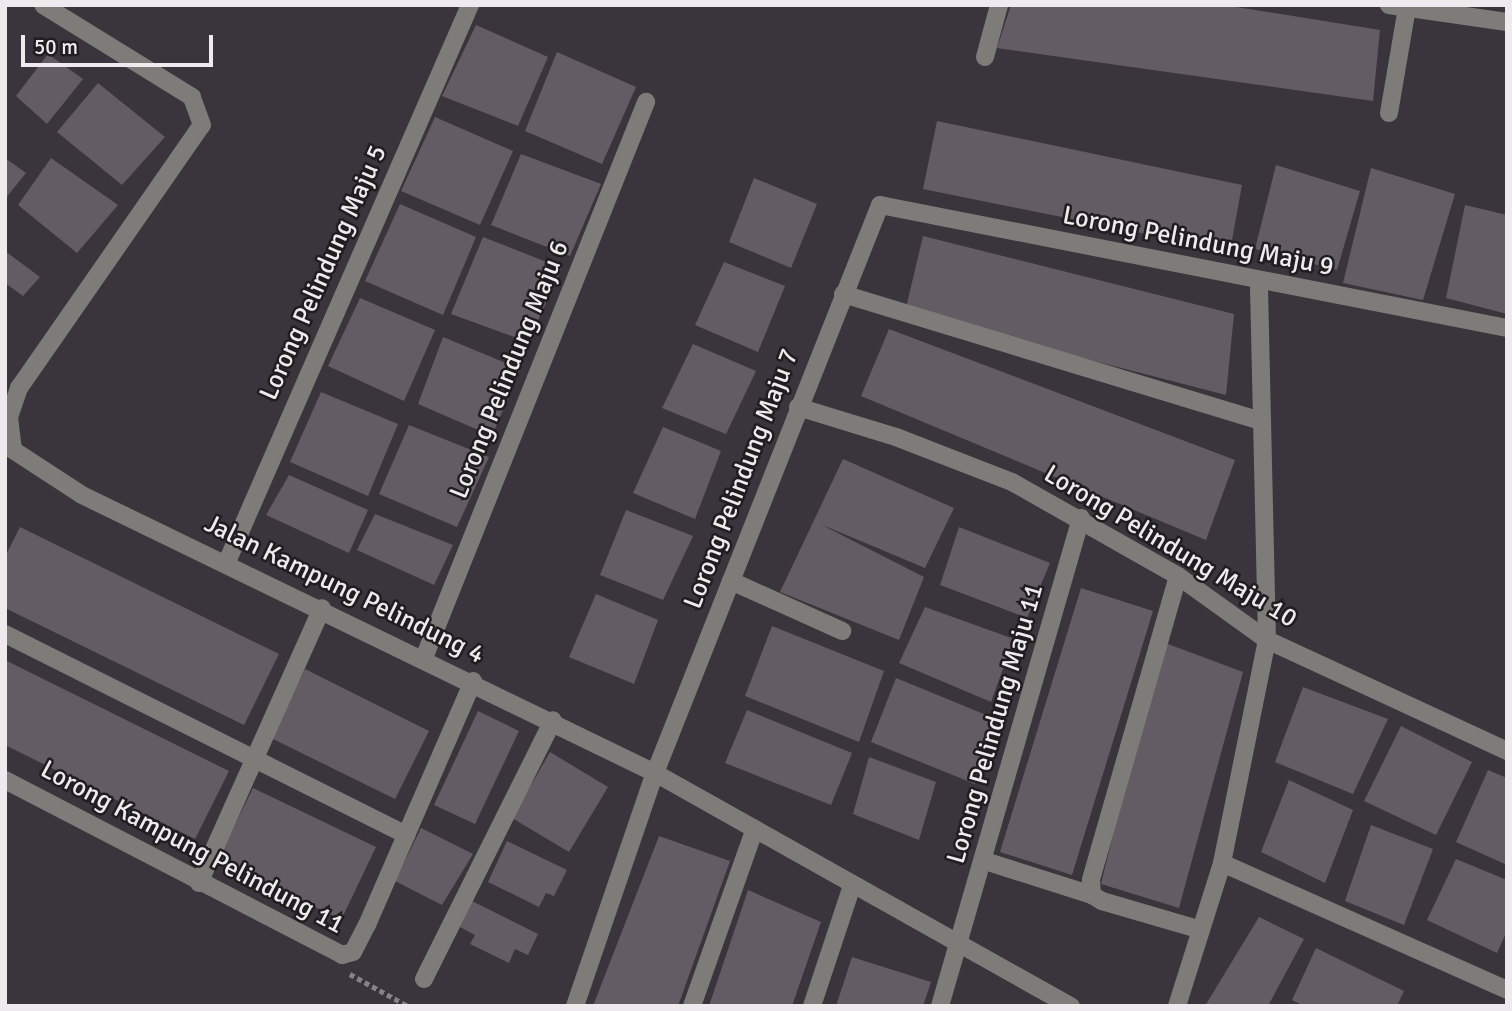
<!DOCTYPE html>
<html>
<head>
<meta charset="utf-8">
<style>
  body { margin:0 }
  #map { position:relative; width:1512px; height:1011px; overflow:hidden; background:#3a343c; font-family:Signika,sans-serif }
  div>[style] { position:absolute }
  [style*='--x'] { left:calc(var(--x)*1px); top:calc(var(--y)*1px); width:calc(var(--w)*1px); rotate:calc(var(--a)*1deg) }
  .building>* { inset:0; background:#635c64 }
  .path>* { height:4.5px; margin-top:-2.25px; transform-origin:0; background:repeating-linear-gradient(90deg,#878288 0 5px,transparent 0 8.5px) }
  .minor>* { height:18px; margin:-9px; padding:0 9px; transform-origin:9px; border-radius:9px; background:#7e7c78 }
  span { translate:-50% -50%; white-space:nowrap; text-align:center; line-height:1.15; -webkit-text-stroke:5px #201d20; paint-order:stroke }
  .street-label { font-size:26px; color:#eeeaee }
  .frame { position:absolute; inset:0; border:7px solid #eeeaee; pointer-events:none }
  .scale { position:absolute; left:21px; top:35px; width:192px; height:32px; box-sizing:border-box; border:4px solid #eeeaee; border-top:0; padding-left:9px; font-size:21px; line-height:24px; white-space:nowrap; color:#eeeaee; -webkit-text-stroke:5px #201d20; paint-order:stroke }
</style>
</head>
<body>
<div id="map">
  <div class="building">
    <div style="clip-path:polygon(1011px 5px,1224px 5px,1380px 30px,1373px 101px,997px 48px)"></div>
    <div style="clip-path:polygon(476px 25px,548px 57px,518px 126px,442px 96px)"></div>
    <div style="clip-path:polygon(557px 52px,636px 87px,602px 164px,525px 131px)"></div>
    <div style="clip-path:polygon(48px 54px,83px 79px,47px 124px,16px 96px)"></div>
    <div style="clip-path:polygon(98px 83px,165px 137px,122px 185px,57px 132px)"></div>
    <div style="clip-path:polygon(435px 117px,513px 151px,480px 225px,401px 191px)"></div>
    <div style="clip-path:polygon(937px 121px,1242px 185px,1230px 251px,923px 189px)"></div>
    <div style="clip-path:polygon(521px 154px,601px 184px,570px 256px,491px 225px)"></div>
    <div style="clip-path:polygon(5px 158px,26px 173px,5px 199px)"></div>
    <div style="clip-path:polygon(51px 158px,118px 205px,77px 253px,18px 205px)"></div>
    <div style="clip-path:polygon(1276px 165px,1360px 191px,1337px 270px,1255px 249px)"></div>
    <div style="clip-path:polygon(1371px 168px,1455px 194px,1423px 300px,1343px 283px)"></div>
    <div style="clip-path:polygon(754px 178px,817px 204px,791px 268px,729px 242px)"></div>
    <div style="clip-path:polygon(400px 204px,476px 237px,443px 315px,365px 281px)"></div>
    <div style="clip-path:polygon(1465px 205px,1507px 215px,1507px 314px,1446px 298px)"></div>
    <div style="clip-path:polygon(923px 236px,1234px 314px,1226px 395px,905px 312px)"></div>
    <div style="clip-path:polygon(483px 237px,562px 268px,528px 342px,451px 314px)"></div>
    <div style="clip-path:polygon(5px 251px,40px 277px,23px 296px,5px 283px)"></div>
    <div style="clip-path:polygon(724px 262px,785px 286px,758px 352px,695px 325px)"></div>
    <div style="clip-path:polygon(360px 298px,435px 330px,404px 401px,328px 366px)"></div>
    <div style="clip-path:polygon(889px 329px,1235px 460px,1206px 540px,861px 396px)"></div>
    <div style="clip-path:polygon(443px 337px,520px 369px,492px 436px,418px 404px)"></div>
    <div style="clip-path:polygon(693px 344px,756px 371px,726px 434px,662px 408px)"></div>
    <div style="clip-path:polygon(321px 392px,398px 424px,368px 496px,290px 462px)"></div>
    <div style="clip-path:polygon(409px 425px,489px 457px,457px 527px,379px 494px)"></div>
    <div style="clip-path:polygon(663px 427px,721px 451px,695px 519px,633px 493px)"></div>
    <div style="clip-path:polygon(843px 459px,954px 508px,925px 568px,820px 524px,924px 577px,899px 640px,780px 592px)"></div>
    <div style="clip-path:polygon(289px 475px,368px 510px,349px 553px,266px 515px)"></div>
    <div style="clip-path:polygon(626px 510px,693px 536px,663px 600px,600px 575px)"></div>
    <div style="clip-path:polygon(375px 514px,453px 545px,434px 585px,357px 550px)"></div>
    <div style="clip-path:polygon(20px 527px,279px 654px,244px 725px,5px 608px,5px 557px)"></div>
    <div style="clip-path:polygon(959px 527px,1050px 563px,1027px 618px,940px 585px)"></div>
    <div style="clip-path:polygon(1081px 588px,1153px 611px,1072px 875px,1000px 852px)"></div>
    <div style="clip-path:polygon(596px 594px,658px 620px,634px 684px,569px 657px)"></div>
    <div style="clip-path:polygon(925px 607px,1014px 639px,991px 702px,899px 663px)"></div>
    <div style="clip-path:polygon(772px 626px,884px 671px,859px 742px,745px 696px)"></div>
    <div style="clip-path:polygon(1160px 641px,1243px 672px,1179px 908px,1101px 884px)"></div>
    <div style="clip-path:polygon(5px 660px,229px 771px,195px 839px,5px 745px)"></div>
    <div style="clip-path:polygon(305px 669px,429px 731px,395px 799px,271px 738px)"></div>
    <div style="clip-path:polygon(896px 678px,996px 719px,975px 784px,871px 742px)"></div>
    <div style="clip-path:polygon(1303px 687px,1388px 719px,1353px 794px,1275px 762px)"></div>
    <div style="clip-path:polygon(747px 710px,852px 753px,831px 805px,725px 763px)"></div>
    <div style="clip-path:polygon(478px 711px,519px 731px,475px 824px,434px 805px)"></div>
    <div style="clip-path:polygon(1401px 726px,1472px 762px,1436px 835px,1364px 801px)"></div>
    <div style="clip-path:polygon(550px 752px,608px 787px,569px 852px,512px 818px)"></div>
    <div style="clip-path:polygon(869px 757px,936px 782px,919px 840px,853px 814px)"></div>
    <div style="clip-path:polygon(1488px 770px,1507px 778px,1507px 865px,1456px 842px)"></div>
    <div style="clip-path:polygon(1289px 780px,1353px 810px,1325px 883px,1261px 852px)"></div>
    <div style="clip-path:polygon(253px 788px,376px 847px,341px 920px,218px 859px)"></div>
    <div style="clip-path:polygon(1371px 825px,1433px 849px,1404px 925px,1345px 901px)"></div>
    <div style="clip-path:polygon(421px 828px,473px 854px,442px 905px,395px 881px)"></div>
    <div style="clip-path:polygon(659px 836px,730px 861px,678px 1006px,593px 1006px)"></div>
    <div style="clip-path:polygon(507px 841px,567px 870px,554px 896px,546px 893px,539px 907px,488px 882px)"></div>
    <div style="clip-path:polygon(1456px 859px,1507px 880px,1507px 931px,1497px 953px,1427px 920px)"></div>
    <div style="clip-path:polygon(748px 890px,821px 922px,792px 1006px,709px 1006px)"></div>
    <div style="clip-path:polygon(472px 901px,538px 934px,528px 955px,515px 949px,509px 963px,470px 944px,475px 935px,460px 927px)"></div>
    <div style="clip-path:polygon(1259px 917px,1304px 939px,1268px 1006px,1205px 1006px)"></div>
    <div style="clip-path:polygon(1316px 948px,1404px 991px,1397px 1006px,1304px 1006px,1292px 1000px)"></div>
    <div style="clip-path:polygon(852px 957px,931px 982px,923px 1006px,836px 1006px)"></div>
  </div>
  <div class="path">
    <div style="--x:350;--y:974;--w:66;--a:28.9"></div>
  </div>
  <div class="minor">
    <div style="--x:1389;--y:5;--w:119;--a:8.2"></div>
    <div style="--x:985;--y:57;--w:54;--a:-74.9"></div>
    <div style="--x:1389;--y:113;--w:107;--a:-80.3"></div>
    <div style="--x:843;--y:294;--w:438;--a:16.9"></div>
    <div style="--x:798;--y:407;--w:102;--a:17"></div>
    <div style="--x:896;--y:437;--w:124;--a:21.2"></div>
    <div style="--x:1012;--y:482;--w:191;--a:29.5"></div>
    <div style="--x:1178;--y:576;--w:110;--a:35.7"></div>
    <div style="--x:1267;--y:640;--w:264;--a:24.8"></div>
    <div style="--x:13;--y:450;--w:82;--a:33.1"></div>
    <div style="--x:82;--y:495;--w:637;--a:25.88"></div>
    <div style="--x:655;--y:773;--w:477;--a:29.3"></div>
    <div style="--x:13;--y:450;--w:33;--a:-97"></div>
    <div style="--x:9;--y:417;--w:31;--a:-71"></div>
    <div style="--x:19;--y:388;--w:320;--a:-55.2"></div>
    <div style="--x:202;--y:125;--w:30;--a:-110"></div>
    <div style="--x:192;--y:97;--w:175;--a:-148.3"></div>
    <div style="--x:227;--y:562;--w:608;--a:-66.43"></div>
    <div style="--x:1178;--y:576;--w:316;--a:106"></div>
    <div style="--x:1091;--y:880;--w:15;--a:86"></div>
    <div style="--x:1092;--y:895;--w:12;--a:31"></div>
    <div style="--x:1102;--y:901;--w:103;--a:16.3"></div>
    <div style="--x:731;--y:581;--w:122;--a:24.2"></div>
    <div style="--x:5;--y:634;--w:449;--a:26.6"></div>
    <div style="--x:424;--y:658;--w:599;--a:-68.23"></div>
    <div style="--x:5;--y:780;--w:380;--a:27.4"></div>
    <div style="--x:342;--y:955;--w:11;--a:-15"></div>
    <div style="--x:353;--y:952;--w:30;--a:-63"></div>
    <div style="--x:367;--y:925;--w:266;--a:-66.5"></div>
    <div style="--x:985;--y:861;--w:112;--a:17.6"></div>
    <div style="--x:1222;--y:863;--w:312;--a:24"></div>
    <div style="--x:199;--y:883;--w:301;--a:-65.9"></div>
    <div style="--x:424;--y:979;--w:289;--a:-63.5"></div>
    <div style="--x:575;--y:1006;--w:246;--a:-71.1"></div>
    <div style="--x:655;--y:773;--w:611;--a:-68.39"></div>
    <div style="--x:880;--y:205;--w:639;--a:11.1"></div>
    <div style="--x:692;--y:1006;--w:186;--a:-70.5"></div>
    <div style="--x:812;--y:1006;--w:126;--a:-71.6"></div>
    <div style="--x:940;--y:1006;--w:508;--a:-73.88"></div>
    <div style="--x:1177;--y:1006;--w:150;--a:-72.5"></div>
    <div style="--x:1222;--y:863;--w:227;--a:-78.6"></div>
    <div style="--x:1267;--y:640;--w:357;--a:-91.3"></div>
  </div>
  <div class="street-label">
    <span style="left:1198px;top:242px;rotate:11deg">Lorong Pelindung Maju 9</span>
    <span style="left:324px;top:273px;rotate:-66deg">Lorong Pelindung Maju 5</span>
    <span style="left:510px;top:370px;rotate:-68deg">Lorong Pelindung Maju 6</span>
    <span style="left:742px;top:479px;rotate:-69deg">Lorong Pelindung Maju 7</span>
    <span style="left:1170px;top:547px;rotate:31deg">Lorong Pelindung Maju 10</span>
    <span style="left:344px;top:590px;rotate:26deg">Jalan Kampung Pelindung 4</span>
    <span style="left:996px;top:724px;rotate:-74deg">Lorong Pelindung Maju 11</span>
    <span style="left:192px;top:848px;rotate:28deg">Lorong Kampung Pelindung 11</span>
  </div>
  <div class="frame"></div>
  <div class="scale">50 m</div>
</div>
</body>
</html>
